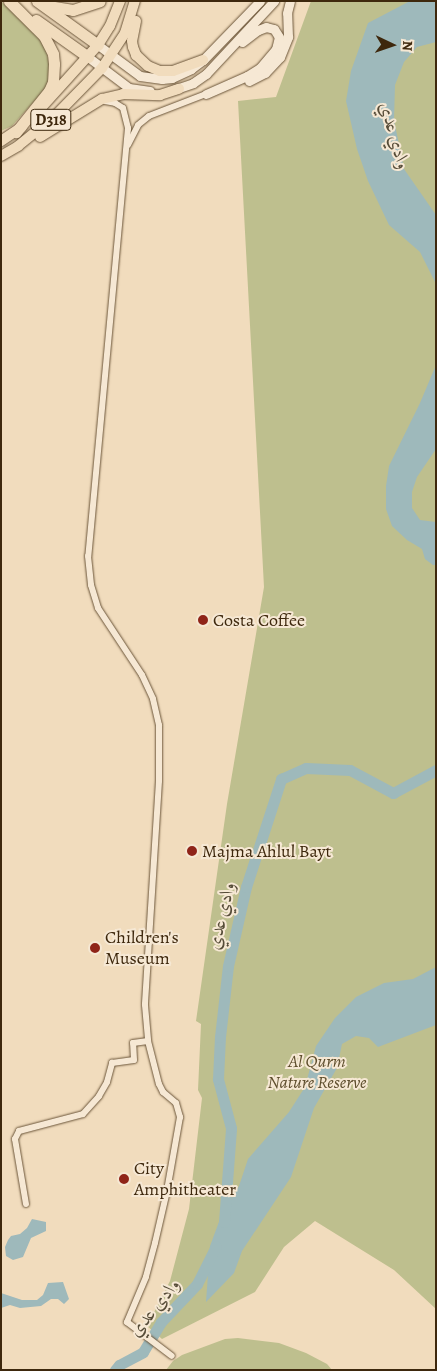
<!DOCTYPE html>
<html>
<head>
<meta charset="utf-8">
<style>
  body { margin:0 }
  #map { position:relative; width:437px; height:1371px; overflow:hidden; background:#f1dcbd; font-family:Alegreya,Amiri,serif }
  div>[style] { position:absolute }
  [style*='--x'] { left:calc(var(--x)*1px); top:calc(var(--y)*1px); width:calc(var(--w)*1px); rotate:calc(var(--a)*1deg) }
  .green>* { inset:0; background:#bebf8e }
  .water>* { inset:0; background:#9eb9bb }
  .river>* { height:11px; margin:-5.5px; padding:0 5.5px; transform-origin:5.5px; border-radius:5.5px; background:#9eb9bb }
  .roads { filter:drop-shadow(0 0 1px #6b5539) drop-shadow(0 0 1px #6b5539) }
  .minor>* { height:6px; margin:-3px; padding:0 3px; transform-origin:3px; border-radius:3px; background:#f6e8d4 }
  .secondary>* { height:9px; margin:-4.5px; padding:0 4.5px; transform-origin:4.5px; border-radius:4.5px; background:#f6e8d4 }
  .primary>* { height:10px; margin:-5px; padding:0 5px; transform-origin:5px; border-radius:5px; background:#f1dcbd }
  .trunk>* { height:11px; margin:-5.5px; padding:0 5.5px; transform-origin:5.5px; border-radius:5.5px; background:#f1dcbd }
  .dots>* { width:14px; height:14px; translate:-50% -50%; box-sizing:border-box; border:2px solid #f6e8d4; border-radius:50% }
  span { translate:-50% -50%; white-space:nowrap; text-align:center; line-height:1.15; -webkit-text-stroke:4px #f6e8d4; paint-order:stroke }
  .shield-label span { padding:1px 4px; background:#f6e8d4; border:1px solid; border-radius:4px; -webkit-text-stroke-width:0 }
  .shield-label { font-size:16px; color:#3e280d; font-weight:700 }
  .poi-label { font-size:18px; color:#3e280d }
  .left { translate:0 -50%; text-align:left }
  .park-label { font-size:18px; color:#5e4e2d; font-style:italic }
  .water-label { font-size:19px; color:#564c38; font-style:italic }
  .frame { position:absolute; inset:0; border:2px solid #3e280d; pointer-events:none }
  .north { position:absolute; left:367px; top:20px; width:50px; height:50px; -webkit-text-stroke:4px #f6e8d4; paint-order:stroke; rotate:93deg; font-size:14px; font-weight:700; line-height:20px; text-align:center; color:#3e280d }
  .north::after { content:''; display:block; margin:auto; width:18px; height:22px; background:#3e280d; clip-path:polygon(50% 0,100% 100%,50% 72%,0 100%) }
</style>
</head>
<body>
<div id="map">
  <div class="green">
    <div style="clip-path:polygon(1px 1px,45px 45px,51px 72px,46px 87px,38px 97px,12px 126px,1px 131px)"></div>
    <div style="clip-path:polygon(311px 1px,436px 1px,436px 1309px,394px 1270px,315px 1221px,284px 1247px,255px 1292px,162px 1339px,147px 1326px,170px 1281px,189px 1209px,202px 1098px,198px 1090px,201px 1024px,196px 1021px,227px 804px,264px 587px,238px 101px,276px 97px)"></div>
    <div style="clip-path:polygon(238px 1338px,279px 1343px,306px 1353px,327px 1364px,332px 1370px,166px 1370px,173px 1361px,182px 1355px,225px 1339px)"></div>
  </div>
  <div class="water">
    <div style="clip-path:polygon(410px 1px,436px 1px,436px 42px,417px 47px,404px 62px,395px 85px,394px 120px,404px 169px,436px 215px,436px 284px,420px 252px,389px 225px,368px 181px,357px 149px,346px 101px,351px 71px,368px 23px)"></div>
    <div style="clip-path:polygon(436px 365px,436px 449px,417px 477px,412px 492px,412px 508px,420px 520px,436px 522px,436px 565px,433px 565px,425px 559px,422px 549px,407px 540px,392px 526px,386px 509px,386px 486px,389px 466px,420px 403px)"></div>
    <div style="clip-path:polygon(436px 967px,436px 1025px,378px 1047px,369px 1038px,356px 1036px,342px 1044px,337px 1068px,314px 1108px,291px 1177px,242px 1251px,234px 1273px,206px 1302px,210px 1246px,220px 1219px,239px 1186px,248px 1159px,289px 1112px,305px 1087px,316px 1046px,335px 1018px,356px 997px,384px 983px,413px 979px)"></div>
    <div style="clip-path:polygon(32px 1219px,46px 1222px,46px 1231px,31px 1238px,23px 1257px,13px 1260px,6px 1256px,5px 1247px,8px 1240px,11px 1236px,20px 1234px,27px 1228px)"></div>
    <div style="clip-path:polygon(63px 1282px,69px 1299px,64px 1304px,58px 1299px,51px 1299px,41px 1306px,20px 1308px,10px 1305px,1px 1308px,1px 1293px,22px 1300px,37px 1300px,43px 1295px,48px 1283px)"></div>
  </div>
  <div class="river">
    <div style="--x:224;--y:1222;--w:94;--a:-85.7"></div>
    <div style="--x:231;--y:1128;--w:51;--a:-104.9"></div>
    <div style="--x:218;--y:1079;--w:42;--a:-87.3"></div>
    <div style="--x:220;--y:1037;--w:71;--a:-83.6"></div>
    <div style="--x:228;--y:966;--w:81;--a:-77.2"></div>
    <div style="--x:246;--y:887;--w:114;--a:-72"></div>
    <div style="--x:281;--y:779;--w:27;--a:-24"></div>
    <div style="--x:306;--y:768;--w:44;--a:2.6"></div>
    <div style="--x:350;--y:770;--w:49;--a:28.1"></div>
    <div style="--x:393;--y:793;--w:49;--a:-28.1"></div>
    <div style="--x:115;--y:1370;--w:6;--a:-51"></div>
    <div style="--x:119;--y:1365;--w:27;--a:-28"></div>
    <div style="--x:143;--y:1352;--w:35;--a:-59"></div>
    <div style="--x:161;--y:1322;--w:52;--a:-46.5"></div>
    <div style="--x:197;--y:1284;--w:42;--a:-63.4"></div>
  </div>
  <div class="roads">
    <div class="minor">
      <div style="--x:105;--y:101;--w:10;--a:11"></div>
      <div style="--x:115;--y:103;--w:9;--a:32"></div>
      <div style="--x:123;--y:108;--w:21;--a:76"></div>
      <div style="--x:128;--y:128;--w:430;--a:95.3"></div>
      <div style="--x:88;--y:556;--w:29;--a:84"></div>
      <div style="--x:91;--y:585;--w:24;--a:73"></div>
      <div style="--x:98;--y:608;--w:80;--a:56.7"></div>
      <div style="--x:142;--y:675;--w:26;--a:65"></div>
      <div style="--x:153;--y:699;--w:27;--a:77"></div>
      <div style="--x:159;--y:725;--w:56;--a:90"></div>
      <div style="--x:159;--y:781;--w:224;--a:93.6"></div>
      <div style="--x:145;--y:1005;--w:36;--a:85"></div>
      <div style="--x:148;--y:1041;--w:44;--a:75.7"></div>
      <div style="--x:159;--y:1084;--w:9;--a:63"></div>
      <div style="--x:163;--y:1092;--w:17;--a:40"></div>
      <div style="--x:176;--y:1103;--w:15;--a:74"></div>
      <div style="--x:180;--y:1117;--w:75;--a:100"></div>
      <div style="--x:167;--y:1191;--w:53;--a:103"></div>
      <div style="--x:155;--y:1243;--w:35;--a:105"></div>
      <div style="--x:146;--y:1277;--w:49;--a:112.9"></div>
      <div style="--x:127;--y:1322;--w:56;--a:37.1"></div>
      <div style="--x:128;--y:145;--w:22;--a:-63"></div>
      <div style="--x:138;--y:125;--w:14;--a:-39"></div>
      <div style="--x:149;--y:116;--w:61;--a:-21.1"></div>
      <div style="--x:26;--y:1204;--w:66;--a:-99.6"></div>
      <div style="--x:15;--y:1139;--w:9;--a:-63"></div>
      <div style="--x:19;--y:1131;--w:66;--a:-14.9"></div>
      <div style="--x:83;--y:1114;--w:24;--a:-48"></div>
      <div style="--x:99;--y:1096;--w:16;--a:-60"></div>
      <div style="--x:107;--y:1082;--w:20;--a:-75"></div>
      <div style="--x:112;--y:1063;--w:22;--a:-8"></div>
      <div style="--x:134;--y:1060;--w:17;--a:-93"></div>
      <div style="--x:133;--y:1043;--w:15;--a:-8"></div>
    </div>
    <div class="secondary">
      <div style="--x:98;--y:45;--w:52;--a:36.4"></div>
      <div style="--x:140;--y:76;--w:22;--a:8"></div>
      <div style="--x:162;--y:79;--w:10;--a:-6"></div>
      <div style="--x:172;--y:78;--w:21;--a:-25"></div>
      <div style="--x:191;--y:69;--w:15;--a:-37"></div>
      <div style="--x:203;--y:60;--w:82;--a:-46"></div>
      <div style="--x:88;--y:57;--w:51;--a:37.1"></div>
      <div style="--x:129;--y:88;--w:21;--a:8"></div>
      <div style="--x:249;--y:81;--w:18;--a:-27"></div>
      <div style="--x:265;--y:73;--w:22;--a:-47"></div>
      <div style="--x:280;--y:57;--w:22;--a:-68"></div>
      <div style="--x:288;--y:37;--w:24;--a:-92"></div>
      <div style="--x:287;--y:13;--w:12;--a:-76"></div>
      <div style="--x:173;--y:90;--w:21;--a:-19"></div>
      <div style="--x:193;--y:83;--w:16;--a:-35"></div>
      <div style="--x:206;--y:74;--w:100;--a:-47"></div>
      <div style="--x:206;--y:94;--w:45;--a:-23.7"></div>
      <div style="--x:247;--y:76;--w:15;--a:-32"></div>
      <div style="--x:260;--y:68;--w:25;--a:-50"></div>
      <div style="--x:276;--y:49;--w:12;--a:-76"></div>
      <div style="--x:279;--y:37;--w:9;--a:-122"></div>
      <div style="--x:274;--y:29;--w:8;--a:-166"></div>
      <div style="--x:266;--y:27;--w:9;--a:159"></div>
      <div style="--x:258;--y:30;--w:20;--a:143"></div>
    </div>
    <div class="primary">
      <div style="--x:136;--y:21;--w:20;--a:101"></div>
      <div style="--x:132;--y:41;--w:6;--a:81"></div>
      <div style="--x:133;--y:47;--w:9;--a:69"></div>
      <div style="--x:136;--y:55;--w:16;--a:43"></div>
      <div style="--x:148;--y:66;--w:13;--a:23"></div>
      <div style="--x:160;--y:71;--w:13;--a:0"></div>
      <div style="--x:173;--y:71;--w:32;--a:-20"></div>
      <div style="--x:41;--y:108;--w:85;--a:-47.9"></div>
      <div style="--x:98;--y:45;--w:22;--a:-58"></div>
      <div style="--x:110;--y:26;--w:27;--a:-68"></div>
      <div style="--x:40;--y:137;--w:73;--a:-31.5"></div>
      <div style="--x:102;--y:99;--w:22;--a:-13"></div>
      <div style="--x:123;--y:94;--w:37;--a:2"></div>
      <div style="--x:160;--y:95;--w:20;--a:-18"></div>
      <div style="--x:1;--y:141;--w:25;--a:-34"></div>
      <div style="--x:1;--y:156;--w:20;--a:-30"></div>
      <div style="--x:18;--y:146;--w:49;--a:-39.2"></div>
      <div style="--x:56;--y:115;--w:66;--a:-45.6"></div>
      <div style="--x:102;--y:68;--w:42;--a:-56.7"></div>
      <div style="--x:125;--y:33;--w:34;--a:-73"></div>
    </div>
    <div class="trunk">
      <div style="--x:9;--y:1;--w:49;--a:45"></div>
      <div style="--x:44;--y:36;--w:20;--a:63"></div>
      <div style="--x:53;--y:54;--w:10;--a:84"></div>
      <div style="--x:54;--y:64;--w:18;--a:93"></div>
      <div style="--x:53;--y:82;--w:10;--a:114"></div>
      <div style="--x:49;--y:91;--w:53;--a:128.8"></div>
      <div style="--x:37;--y:1;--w:75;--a:35.8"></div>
      <div style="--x:48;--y:6;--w:25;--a:9"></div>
      <div style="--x:73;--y:10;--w:28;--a:-18"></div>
      <div style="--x:36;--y:20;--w:64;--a:35.4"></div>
    </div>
  </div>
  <div class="dots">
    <div style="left:203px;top:620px;background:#8f2418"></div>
    <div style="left:192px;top:851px;background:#8f2418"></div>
    <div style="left:95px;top:948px;background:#8f2418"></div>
    <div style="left:124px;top:1179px;background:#8f2418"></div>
  </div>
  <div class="shield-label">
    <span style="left:51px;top:120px">D318</span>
  </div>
  <div class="poi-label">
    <span class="left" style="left:213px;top:620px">Costa Coffee</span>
    <span class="left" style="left:202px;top:851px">Majma Ahlul Bayt</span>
    <span class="left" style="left:105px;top:948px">Children's<br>Museum</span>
    <span class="left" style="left:134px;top:1179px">City<br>Amphitheater</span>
  </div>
  <div class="park-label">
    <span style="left:317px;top:1072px">Al Qurm<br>Nature Reserve</span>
  </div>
  <div class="water-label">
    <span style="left:394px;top:136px;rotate:74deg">وادي عدي</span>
    <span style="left:222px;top:916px;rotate:-77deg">وادي عدي</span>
    <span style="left:155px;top:1308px;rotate:-51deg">وادي عدي</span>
  </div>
  <div class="frame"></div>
  <div class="north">N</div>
</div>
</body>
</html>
